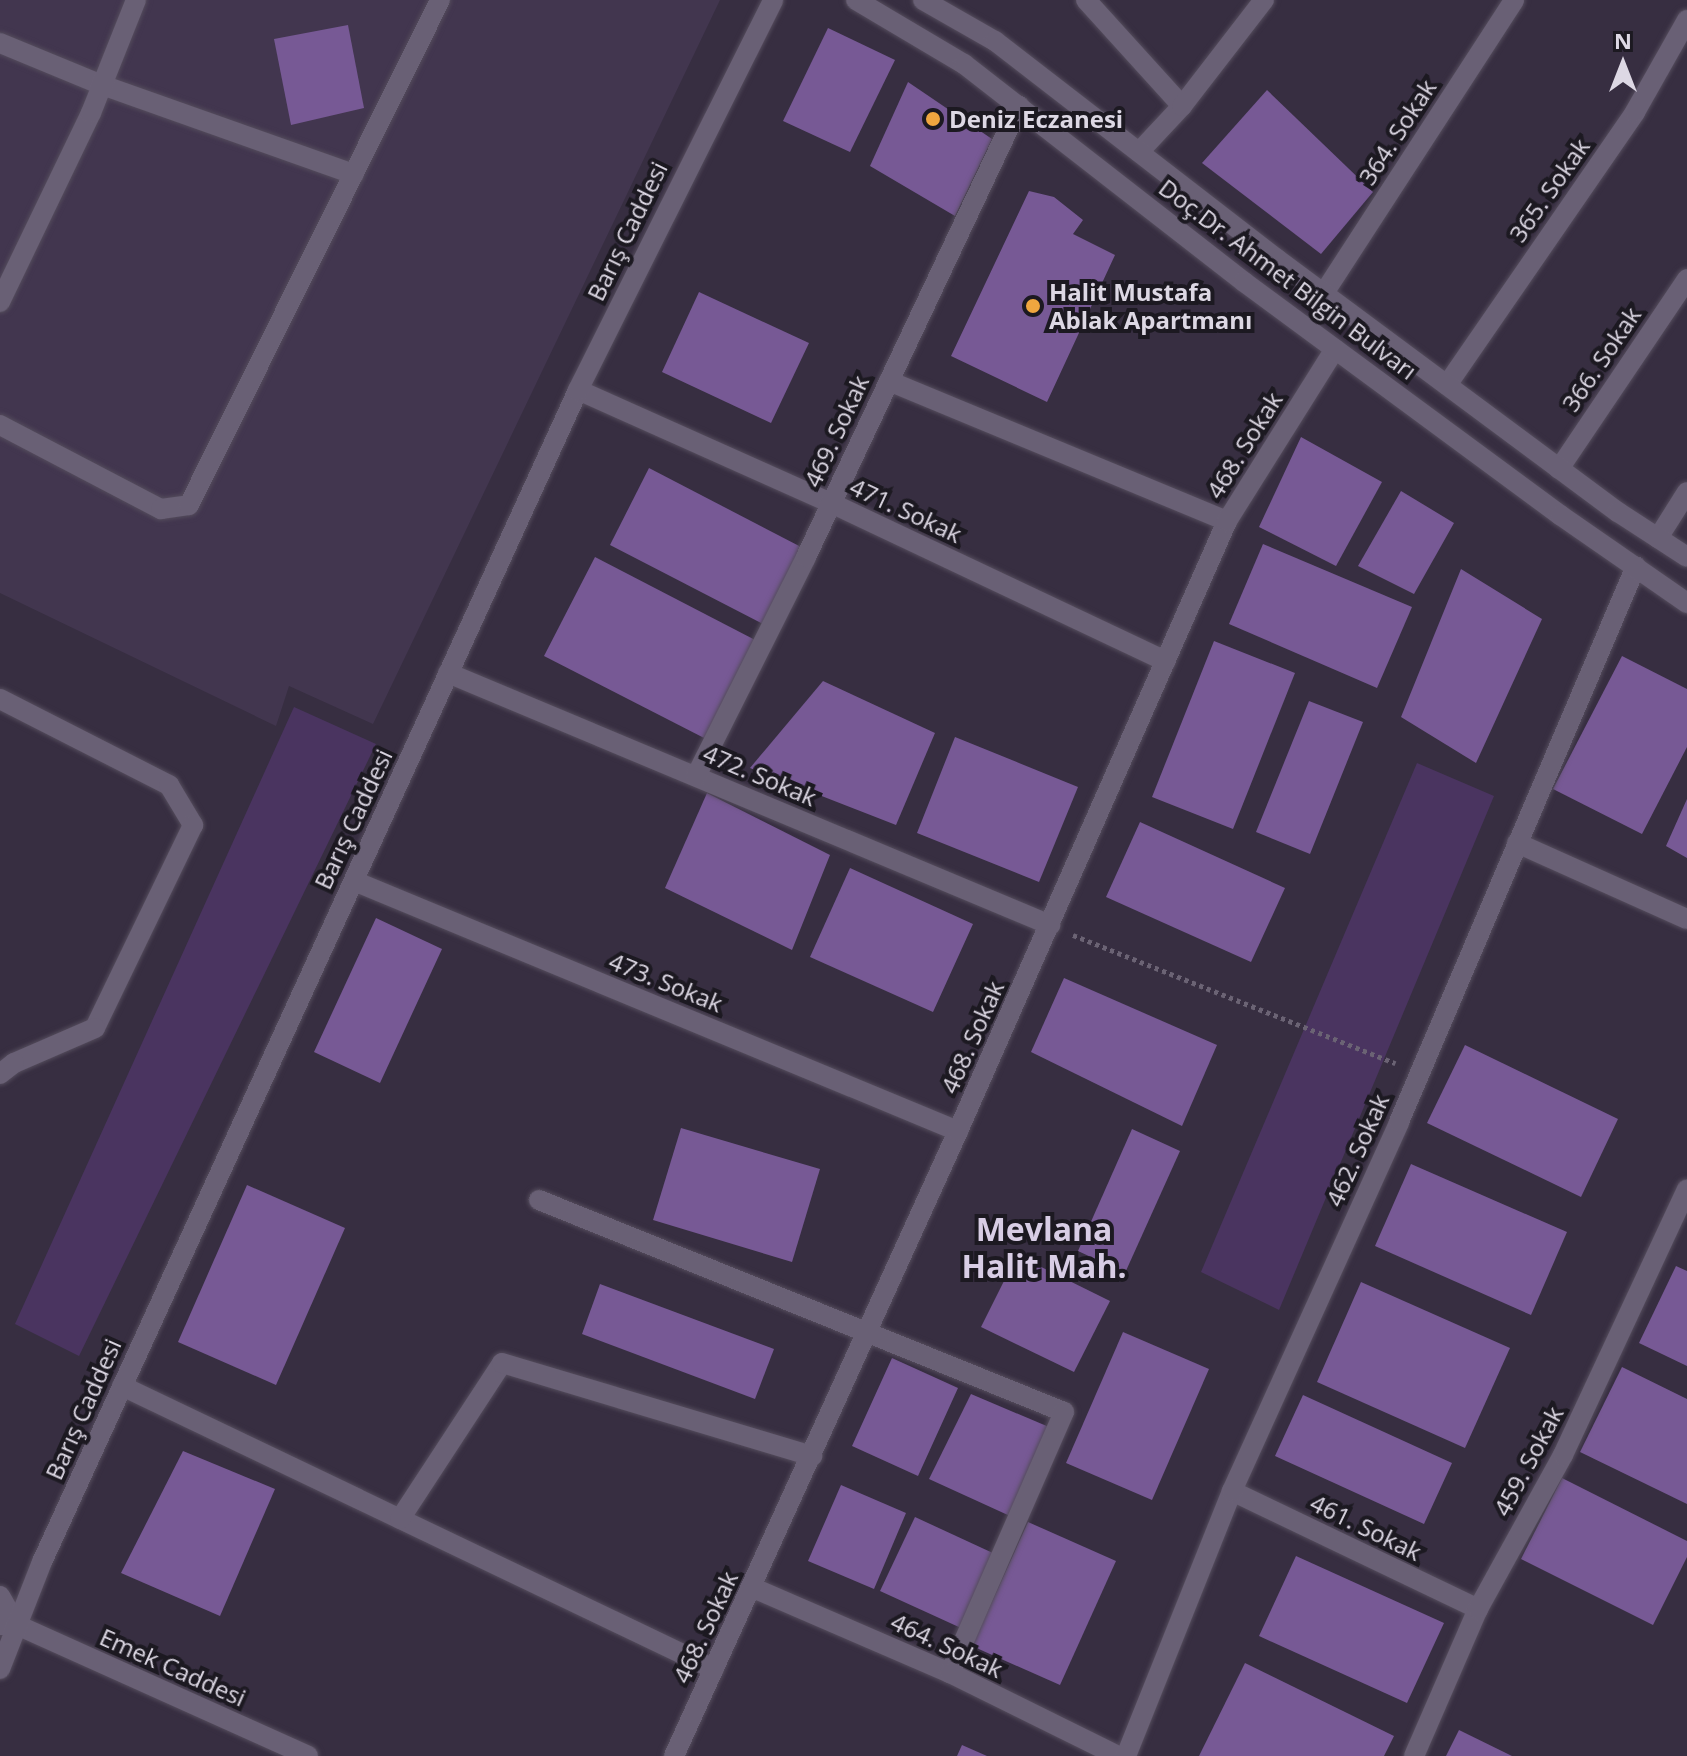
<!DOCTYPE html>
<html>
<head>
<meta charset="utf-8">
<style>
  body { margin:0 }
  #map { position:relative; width:1687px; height:1756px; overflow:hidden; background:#372e41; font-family:"Open Sans",sans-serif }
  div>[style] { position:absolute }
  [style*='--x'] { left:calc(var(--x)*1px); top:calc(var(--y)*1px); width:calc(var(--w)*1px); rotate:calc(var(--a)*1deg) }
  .built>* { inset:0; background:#42364f }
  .green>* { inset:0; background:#4a3460 }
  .building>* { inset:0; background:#775995 }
  .path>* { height:5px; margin-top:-2.5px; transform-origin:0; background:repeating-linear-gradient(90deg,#6b6374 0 4px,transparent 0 8px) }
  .roads { filter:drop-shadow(0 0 2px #544c5c) drop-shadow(0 0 2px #544c5c) }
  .street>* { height:20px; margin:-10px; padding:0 10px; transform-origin:10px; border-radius:10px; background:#696075 }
  .secondary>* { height:20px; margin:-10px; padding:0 10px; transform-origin:10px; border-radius:10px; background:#696075 }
  .dots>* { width:22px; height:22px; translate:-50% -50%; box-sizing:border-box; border:4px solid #1c1921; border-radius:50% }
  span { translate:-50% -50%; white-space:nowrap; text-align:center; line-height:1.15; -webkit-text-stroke:8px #1c1921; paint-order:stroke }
  .poi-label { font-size:24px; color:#ddd8e4; font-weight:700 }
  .left { translate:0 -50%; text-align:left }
  .street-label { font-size:24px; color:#ddd8e4 }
  .district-label { font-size:32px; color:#d8cde5; font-weight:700 }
  .north { position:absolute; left:1583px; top:24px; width:80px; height:80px; -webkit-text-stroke:6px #1c1921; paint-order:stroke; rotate:0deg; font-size:22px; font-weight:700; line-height:32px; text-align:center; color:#ddd8e4 }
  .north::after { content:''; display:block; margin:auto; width:28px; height:36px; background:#ddd8e4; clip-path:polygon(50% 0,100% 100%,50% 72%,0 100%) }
</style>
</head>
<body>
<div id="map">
  <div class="built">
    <div style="clip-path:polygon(0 0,720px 0,373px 724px,289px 686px,276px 726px,0 593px)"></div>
  </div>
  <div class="green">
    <div style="clip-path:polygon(294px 707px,376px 744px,79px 1356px,15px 1324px)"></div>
    <div style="clip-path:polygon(1417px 763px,1494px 796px,1279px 1310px,1201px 1272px)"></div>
  </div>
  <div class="building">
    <div style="clip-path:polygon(348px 25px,364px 108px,291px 125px,274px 39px)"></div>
    <div style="clip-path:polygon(828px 28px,895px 60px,850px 152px,783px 121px)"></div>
    <div style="clip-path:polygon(908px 82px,992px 139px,955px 216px,870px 166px)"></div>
    <div style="clip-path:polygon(1267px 90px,1373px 192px,1321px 254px,1202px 163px)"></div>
    <div style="clip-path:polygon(1029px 191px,1054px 197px,1083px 220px,1073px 234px,1115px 255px,1047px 402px,951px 356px)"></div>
    <div style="clip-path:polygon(699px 292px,809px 343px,771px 423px,662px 372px)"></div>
    <div style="clip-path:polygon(1301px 437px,1382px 482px,1336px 566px,1259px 527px)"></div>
    <div style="clip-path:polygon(649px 468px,803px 548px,763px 624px,610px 545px)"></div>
    <div style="clip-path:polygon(1401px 491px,1454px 523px,1414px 594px,1358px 566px)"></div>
    <div style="clip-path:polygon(1263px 544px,1412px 607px,1377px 688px,1229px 624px)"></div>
    <div style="clip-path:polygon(595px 557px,759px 642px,708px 740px,544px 656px)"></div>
    <div style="clip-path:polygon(1461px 569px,1542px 619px,1476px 763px,1401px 717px)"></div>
    <div style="clip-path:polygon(1214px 641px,1295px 673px,1233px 829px,1152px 797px)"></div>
    <div style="clip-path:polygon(1622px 656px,1687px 689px,1687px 747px,1642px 834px,1553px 789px)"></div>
    <div style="clip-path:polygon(823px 681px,935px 733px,896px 825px,750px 768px)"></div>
    <div style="clip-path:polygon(1309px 701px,1363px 722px,1310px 854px,1256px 832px)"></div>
    <div style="clip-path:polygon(955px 737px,1078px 787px,1039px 882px,917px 833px)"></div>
    <div style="clip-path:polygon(707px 793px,830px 855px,792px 950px,665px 888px)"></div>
    <div style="clip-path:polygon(1687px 799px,1687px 858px,1666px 846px)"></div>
    <div style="clip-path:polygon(1140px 822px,1285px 888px,1251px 962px,1106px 897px)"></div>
    <div style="clip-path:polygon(850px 868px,973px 924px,933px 1012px,810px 957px)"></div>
    <div style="clip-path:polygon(376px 918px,442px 949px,380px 1083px,314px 1052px)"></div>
    <div style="clip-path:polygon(1064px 978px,1217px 1045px,1182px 1126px,1031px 1052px)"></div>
    <div style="clip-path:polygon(1465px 1045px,1618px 1119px,1581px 1197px,1427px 1123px)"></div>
    <div style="clip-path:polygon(681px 1128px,820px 1169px,792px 1262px,653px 1220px)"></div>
    <div style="clip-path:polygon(1132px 1129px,1180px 1151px,1125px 1273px,1078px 1251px)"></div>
    <div style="clip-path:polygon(1411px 1164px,1567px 1232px,1531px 1315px,1375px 1246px)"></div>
    <div style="clip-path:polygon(247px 1185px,345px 1228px,276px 1385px,178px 1342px)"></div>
    <div style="clip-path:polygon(1017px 1255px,1110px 1301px,1074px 1372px,981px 1327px)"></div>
    <div style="clip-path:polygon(1676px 1266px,1687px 1271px,1687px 1366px,1639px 1343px)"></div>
    <div style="clip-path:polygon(1361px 1282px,1510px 1348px,1465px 1448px,1317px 1382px)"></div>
    <div style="clip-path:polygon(600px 1284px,774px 1349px,755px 1399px,582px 1334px)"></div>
    <div style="clip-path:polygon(1123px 1332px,1209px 1369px,1152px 1500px,1066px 1463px)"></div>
    <div style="clip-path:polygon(892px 1358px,958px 1388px,918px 1476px,852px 1446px)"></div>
    <div style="clip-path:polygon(1622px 1367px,1687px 1399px,1687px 1504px,1580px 1452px)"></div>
    <div style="clip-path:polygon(971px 1394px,1049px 1427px,1010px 1516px,929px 1479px)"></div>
    <div style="clip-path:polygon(1303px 1395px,1452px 1463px,1424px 1524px,1275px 1456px)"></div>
    <div style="clip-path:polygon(183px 1451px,275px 1489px,220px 1616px,121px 1573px)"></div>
    <div style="clip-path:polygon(1562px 1478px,1687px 1541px,1687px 1557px,1653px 1625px,1521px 1559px)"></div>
    <div style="clip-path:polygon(841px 1485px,906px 1513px,874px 1589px,808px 1561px)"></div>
    <div style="clip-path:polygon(915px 1517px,995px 1554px,961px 1628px,880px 1591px)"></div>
    <div style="clip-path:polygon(1028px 1522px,1116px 1561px,1060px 1685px,972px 1646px)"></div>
    <div style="clip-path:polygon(1296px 1556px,1444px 1623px,1407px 1703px,1259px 1636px)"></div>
    <div style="clip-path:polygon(1245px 1663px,1394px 1736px,1384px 1756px,1199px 1756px)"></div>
    <div style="clip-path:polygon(1459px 1730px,1512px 1756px,1446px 1756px)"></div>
    <div style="clip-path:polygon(962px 1745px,987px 1756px,957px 1756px)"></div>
  </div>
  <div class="path">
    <div style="--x:1073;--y:935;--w:347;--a:21.7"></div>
  </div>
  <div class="roads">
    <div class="street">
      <div style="--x:1086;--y:0;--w:143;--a:47.8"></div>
      <div style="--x:0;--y:43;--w:110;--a:22.4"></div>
      <div style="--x:102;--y:85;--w:267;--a:19.5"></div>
      <div style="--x:1139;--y:152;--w:63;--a:-46.9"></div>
      <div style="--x:1182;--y:106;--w:134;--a:-52.3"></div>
      <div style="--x:1324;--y:293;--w:349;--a:-57"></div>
      <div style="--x:0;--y:302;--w:210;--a:-64.3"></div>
      <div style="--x:91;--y:113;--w:122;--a:-68.3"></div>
      <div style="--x:889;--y:381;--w:366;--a:22.5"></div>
      <div style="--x:1447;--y:385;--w:331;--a:-55.4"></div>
      <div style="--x:1635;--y:112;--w:106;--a:-60.5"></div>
      <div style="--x:578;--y:390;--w:277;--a:24.1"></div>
      <div style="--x:831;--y:503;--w:370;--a:25.3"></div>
      <div style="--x:0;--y:425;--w:182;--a:27.6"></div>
      <div style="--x:161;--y:509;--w:28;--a:-8"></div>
      <div style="--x:189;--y:505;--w:564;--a:-63.57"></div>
      <div style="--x:1559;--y:469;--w:229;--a:-56"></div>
      <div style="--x:1658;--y:538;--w:54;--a:-57.8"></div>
      <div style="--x:448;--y:673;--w:653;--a:22.71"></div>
      <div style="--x:0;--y:699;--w:190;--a:27"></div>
      <div style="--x:169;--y:785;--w:47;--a:59"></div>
      <div style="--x:193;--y:825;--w:225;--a:115.8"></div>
      <div style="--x:95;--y:1028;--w:88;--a:156.6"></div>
      <div style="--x:14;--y:1063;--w:18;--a:142"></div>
      <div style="--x:696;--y:776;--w:245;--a:-63.3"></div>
      <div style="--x:806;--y:557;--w:499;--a:-64.7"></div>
      <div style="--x:1517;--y:843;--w:186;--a:24.1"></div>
      <div style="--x:354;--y:881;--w:654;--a:22.49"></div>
      <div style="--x:539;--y:1200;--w:566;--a:21.99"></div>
      <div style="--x:1064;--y:1412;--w:285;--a:113.6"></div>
      <div style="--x:122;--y:1386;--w:656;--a:25.55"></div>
      <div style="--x:1232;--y:1491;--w:273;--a:25.6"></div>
      <div style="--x:400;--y:1519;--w:186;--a:-56.8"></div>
      <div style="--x:502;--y:1363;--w:324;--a:16.7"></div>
      <div style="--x:751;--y:1587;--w:217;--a:23.4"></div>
      <div style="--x:950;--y:1673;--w:187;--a:26.3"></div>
      <div style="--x:674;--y:1756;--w:686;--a:-65.56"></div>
      <div style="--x:958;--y:1131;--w:667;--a:-66.2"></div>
      <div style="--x:1227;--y:521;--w:203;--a:-57.9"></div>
      <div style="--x:1126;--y:1756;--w:285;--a:-68.2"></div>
      <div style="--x:1232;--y:1491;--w:405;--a:-65.6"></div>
      <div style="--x:1399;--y:1122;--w:604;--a:-66.91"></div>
      <div style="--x:1414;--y:1756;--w:160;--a:-66.5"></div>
      <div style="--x:1478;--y:1609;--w:176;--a:-61.1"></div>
      <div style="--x:1563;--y:1455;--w:293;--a:-65"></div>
    </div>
    <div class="secondary">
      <div style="--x:856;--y:0;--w:126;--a:30.7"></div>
      <div style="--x:964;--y:64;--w:355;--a:37.9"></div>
      <div style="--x:1244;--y:282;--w:393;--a:36.4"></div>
      <div style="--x:1560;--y:515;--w:155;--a:34.7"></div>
      <div style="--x:923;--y:0;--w:83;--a:29.7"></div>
      <div style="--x:995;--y:41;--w:356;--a:37.7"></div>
      <div style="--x:1277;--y:259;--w:425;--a:36.6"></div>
      <div style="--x:1618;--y:512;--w:82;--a:33.1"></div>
      <div style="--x:0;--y:1596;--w:34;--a:60"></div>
      <div style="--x:0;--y:1625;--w:17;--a:0"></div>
      <div style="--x:17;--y:1625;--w:319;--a:24.2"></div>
      <div style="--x:0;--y:1669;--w:115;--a:-68.6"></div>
      <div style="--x:42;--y:1562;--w:1289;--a:-65.42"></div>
      <div style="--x:578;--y:390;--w:436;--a:-63.4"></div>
    </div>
  </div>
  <div class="dots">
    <div style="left:933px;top:119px;background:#f0a63f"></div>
    <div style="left:1033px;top:306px;background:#f0a63f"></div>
  </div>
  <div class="poi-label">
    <span class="left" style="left:949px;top:119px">Deniz Eczanesi</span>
    <span class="left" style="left:1049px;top:306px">Halit Mustafa<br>Ablak Apartmanı</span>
  </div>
  <div class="street-label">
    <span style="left:1397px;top:132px;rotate:-57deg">364. Sokak</span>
    <span style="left:1549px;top:190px;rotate:-55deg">365. Sokak</span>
    <span style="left:627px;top:231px;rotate:-64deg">Barış Caddesi</span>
    <span style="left:1288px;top:279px;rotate:37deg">Doç.Dr. Ahmet Bilgin Bulvarı</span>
    <span style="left:1601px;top:359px;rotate:-56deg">366. Sokak</span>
    <span style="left:836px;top:431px;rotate:-65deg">469. Sokak</span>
    <span style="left:1244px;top:445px;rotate:-58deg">468. Sokak</span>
    <span style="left:906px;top:510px;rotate:25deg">471. Sokak</span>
    <span style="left:760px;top:775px;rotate:23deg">472. Sokak</span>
    <span style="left:353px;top:819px;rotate:-65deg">Barış Caddesi</span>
    <span style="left:666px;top:982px;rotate:22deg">473. Sokak</span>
    <span style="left:972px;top:1037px;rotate:-66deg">468. Sokak</span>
    <span style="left:1357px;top:1150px;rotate:-66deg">462. Sokak</span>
    <span style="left:83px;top:1409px;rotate:-66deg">Barış Caddesi</span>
    <span style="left:1528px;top:1461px;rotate:-62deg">459. Sokak</span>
    <span style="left:1366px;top:1527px;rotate:26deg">461. Sokak</span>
    <span style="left:705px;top:1627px;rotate:-65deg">468. Sokak</span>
    <span style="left:947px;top:1645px;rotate:25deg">464. Sokak</span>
    <span style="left:173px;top:1667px;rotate:24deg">Emek Caddesi</span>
  </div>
  <div class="district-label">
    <span style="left:1044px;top:1248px">Mevlana<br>Halit Mah.</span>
  </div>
  <div class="north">N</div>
</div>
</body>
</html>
